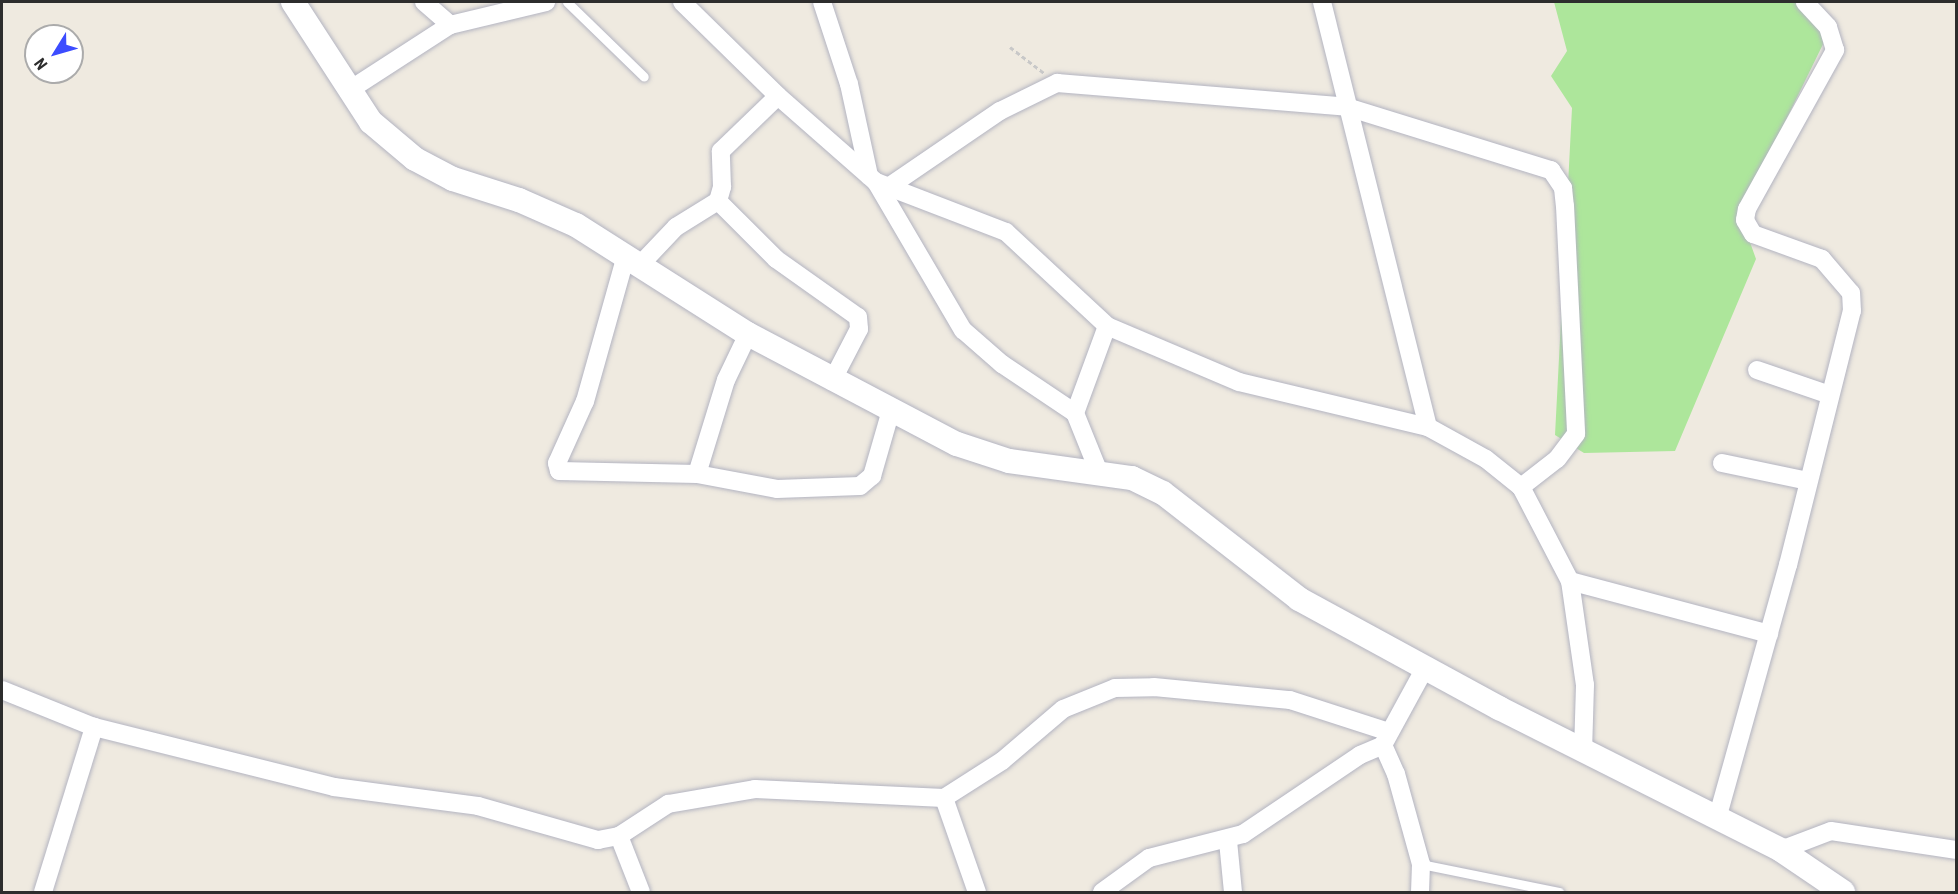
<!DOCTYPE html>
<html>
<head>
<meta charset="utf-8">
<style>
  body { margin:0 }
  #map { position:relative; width:1958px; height:894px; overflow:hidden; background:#efeae0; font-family:"Roboto Condensed",sans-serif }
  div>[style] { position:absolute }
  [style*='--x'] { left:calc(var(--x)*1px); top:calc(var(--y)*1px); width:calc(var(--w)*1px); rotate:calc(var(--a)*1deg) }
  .green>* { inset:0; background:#ade69b }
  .path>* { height:3px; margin-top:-1.5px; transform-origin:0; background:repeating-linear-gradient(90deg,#c8c8c8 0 4.5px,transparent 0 7.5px) }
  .roads { filter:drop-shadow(0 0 2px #b3b4c1) drop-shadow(0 0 2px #b3b4c1) }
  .lane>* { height:9px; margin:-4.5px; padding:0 4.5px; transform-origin:4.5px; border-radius:4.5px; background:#fff }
  .street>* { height:18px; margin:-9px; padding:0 9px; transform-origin:9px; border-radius:9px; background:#fff }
  .secondary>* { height:24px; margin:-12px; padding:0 12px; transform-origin:12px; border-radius:12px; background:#fff }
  span { translate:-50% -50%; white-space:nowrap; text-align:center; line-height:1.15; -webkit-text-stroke:4.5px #fff; paint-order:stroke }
  .frame { position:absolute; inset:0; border:3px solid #2d2d2d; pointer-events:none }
  .north { position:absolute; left:24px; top:24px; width:60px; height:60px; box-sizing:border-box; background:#fff; border:2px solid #ababab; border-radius:50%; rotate:233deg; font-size:16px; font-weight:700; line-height:24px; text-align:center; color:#2d2d2d }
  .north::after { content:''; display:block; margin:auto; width:21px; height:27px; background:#3c4cff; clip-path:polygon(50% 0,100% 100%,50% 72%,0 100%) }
</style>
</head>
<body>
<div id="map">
  <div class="green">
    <div style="clip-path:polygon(1554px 2px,1802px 2px,1828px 34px,1740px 214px,1756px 259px,1675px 451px,1584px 453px,1555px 435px,1572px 108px,1551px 76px,1567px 51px)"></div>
  </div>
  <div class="path">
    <div style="--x:1010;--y:47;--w:43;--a:37.4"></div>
  </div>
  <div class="roads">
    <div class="lane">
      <div style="--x:567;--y:2;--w:107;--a:44.2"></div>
      <div style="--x:1421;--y:864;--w:141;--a:11.5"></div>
    </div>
    <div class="street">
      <div style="--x:424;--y:2;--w:35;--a:41"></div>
      <div style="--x:682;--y:2;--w:134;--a:44.4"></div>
      <div style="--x:778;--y:96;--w:130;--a:41.3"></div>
      <div style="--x:876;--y:182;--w:139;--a:21"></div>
      <div style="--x:1006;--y:232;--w:138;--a:42.9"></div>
      <div style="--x:1107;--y:326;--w:93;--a:110.2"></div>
      <div style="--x:822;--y:2;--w:86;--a:71.8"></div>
      <div style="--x:849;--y:84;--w:94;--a:77.7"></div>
      <div style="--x:1322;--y:2;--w:438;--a:76"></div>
      <div style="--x:348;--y:91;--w:121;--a:-32.9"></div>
      <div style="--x:450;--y:25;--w:99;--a:-13.5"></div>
      <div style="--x:876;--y:182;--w:172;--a:59.6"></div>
      <div style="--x:963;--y:330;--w:52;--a:41.1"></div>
      <div style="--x:1002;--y:364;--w:88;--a:33.9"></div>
      <div style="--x:1075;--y:413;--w:61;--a:68"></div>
      <div style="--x:887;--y:188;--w:137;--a:-34.3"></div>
      <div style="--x:1000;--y:111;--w:64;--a:-26.2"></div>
      <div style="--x:1057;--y:83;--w:291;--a:4.7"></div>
      <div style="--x:1347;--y:107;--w:214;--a:17.2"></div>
      <div style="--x:1551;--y:170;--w:22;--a:56"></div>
      <div style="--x:1563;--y:188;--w:18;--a:84"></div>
      <div style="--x:1565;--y:206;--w:228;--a:87.2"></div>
      <div style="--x:1576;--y:434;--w:31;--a:127"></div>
      <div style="--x:1557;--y:459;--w:46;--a:142.1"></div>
      <div style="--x:718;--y:201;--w:82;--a:45"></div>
      <div style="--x:776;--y:259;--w:100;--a:35.3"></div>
      <div style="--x:858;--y:317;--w:12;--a:85"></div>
      <div style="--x:859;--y:329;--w:59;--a:117.4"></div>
      <div style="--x:625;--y:259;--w:148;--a:105.7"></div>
      <div style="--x:585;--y:401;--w:68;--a:114.3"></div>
      <div style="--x:557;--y:463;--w:8;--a:76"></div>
      <div style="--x:559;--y:471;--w:138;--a:1.2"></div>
      <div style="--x:697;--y:474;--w:81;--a:10.6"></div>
      <div style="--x:777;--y:489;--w:83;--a:-2.1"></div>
      <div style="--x:860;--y:486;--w:16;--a:-40"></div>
      <div style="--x:872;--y:476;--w:69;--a:-73.9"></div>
      <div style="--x:638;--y:267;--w:55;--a:-46.5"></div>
      <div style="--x:676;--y:227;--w:49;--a:-31.8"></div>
      <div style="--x:718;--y:201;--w:15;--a:-74"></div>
      <div style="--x:722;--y:187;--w:36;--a:-92"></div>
      <div style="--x:721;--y:151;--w:79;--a:-44"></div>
      <div style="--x:1107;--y:326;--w:143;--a:23"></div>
      <div style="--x:1239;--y:382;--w:194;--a:13.4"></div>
      <div style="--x:1428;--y:427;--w:66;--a:28.9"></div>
      <div style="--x:1486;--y:459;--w:45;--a:38.7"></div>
      <div style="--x:1521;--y:487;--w:106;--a:62.5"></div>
      <div style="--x:1570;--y:581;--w:105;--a:81.8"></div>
      <div style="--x:1585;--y:685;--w:67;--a:91.7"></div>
      <div style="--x:1757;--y:370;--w:74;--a:18.9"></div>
      <div style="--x:1722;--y:463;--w:88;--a:11.8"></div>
      <div style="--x:697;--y:474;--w:98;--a:-72.9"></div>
      <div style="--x:726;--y:380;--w:51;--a:-64.4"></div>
      <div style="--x:1570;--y:581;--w:206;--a:14.9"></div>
      <div style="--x:2;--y:690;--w:99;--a:21.9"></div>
      <div style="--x:94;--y:727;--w:247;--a:14"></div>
      <div style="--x:334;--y:787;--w:145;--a:7.5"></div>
      <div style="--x:478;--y:806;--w:125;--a:15.8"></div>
      <div style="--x:598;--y:840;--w:21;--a:-11"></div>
      <div style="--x:619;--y:836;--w:59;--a:-33.1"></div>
      <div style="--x:668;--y:804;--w:88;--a:-9.8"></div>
      <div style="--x:755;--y:789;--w:189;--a:2.7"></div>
      <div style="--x:944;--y:798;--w:69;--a:-32.5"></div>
      <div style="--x:1002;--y:761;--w:80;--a:-40.4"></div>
      <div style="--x:1063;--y:709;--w:56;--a:-22"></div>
      <div style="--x:1115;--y:688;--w:39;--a:-1"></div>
      <div style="--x:1154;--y:687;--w:137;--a:5.5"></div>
      <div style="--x:1290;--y:700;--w:104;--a:17.9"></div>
      <div style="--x:1383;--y:745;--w:32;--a:66"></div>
      <div style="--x:1396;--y:774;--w:93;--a:74.5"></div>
      <div style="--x:1421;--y:864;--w:28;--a:92"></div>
      <div style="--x:944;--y:798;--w:100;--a:70.7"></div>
      <div style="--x:1717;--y:819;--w:264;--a:-74.4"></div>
      <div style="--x:1788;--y:565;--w:262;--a:-75.9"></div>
      <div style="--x:1852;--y:311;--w:18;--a:-93"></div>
      <div style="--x:1851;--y:293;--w:45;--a:-130.5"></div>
      <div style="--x:1822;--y:259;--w:73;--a:-160.1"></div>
      <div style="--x:1753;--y:234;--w:16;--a:-120"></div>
      <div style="--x:1745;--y:220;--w:11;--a:-80"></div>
      <div style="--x:1747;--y:209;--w:182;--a:-61"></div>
      <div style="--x:1835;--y:50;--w:24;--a:-107"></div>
      <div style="--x:1828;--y:27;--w:34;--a:-133"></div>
      <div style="--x:619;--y:836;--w:60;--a:68.6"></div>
      <div style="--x:1228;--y:841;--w:51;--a:84.4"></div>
      <div style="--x:1781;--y:850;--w:53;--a:-20.8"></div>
      <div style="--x:1831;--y:831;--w:126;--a:8.6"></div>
      <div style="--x:43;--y:892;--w:173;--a:-72.8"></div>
      <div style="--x:1102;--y:892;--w:58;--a:-35.9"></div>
      <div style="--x:1149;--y:858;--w:97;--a:-14.3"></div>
      <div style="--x:1243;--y:834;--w:141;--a:-34"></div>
      <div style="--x:1360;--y:755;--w:25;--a:-23"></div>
      <div style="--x:1383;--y:745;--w:90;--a:-61.4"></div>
    </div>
    <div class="secondary">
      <div style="--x:293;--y:2;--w:143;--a:57"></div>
      <div style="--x:371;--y:122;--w:57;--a:40.1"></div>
      <div style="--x:415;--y:159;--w:43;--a:27.8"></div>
      <div style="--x:453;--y:179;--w:69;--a:17.7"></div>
      <div style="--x:519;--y:200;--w:62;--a:23.7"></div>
      <div style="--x:576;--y:225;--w:204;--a:32.4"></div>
      <div style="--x:748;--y:334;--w:236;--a:27.8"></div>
      <div style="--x:957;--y:444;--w:55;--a:18.1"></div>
      <div style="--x:1009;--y:461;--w:124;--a:7.9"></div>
      <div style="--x:1132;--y:478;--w:34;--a:26"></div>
      <div style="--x:1163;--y:493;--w:172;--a:37.9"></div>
      <div style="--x:1299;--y:599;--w:228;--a:28.6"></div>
      <div style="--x:1499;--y:708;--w:316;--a:26.7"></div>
      <div style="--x:1781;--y:850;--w:75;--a:34.1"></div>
    </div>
  </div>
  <div class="frame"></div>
  <div class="north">N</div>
</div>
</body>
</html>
